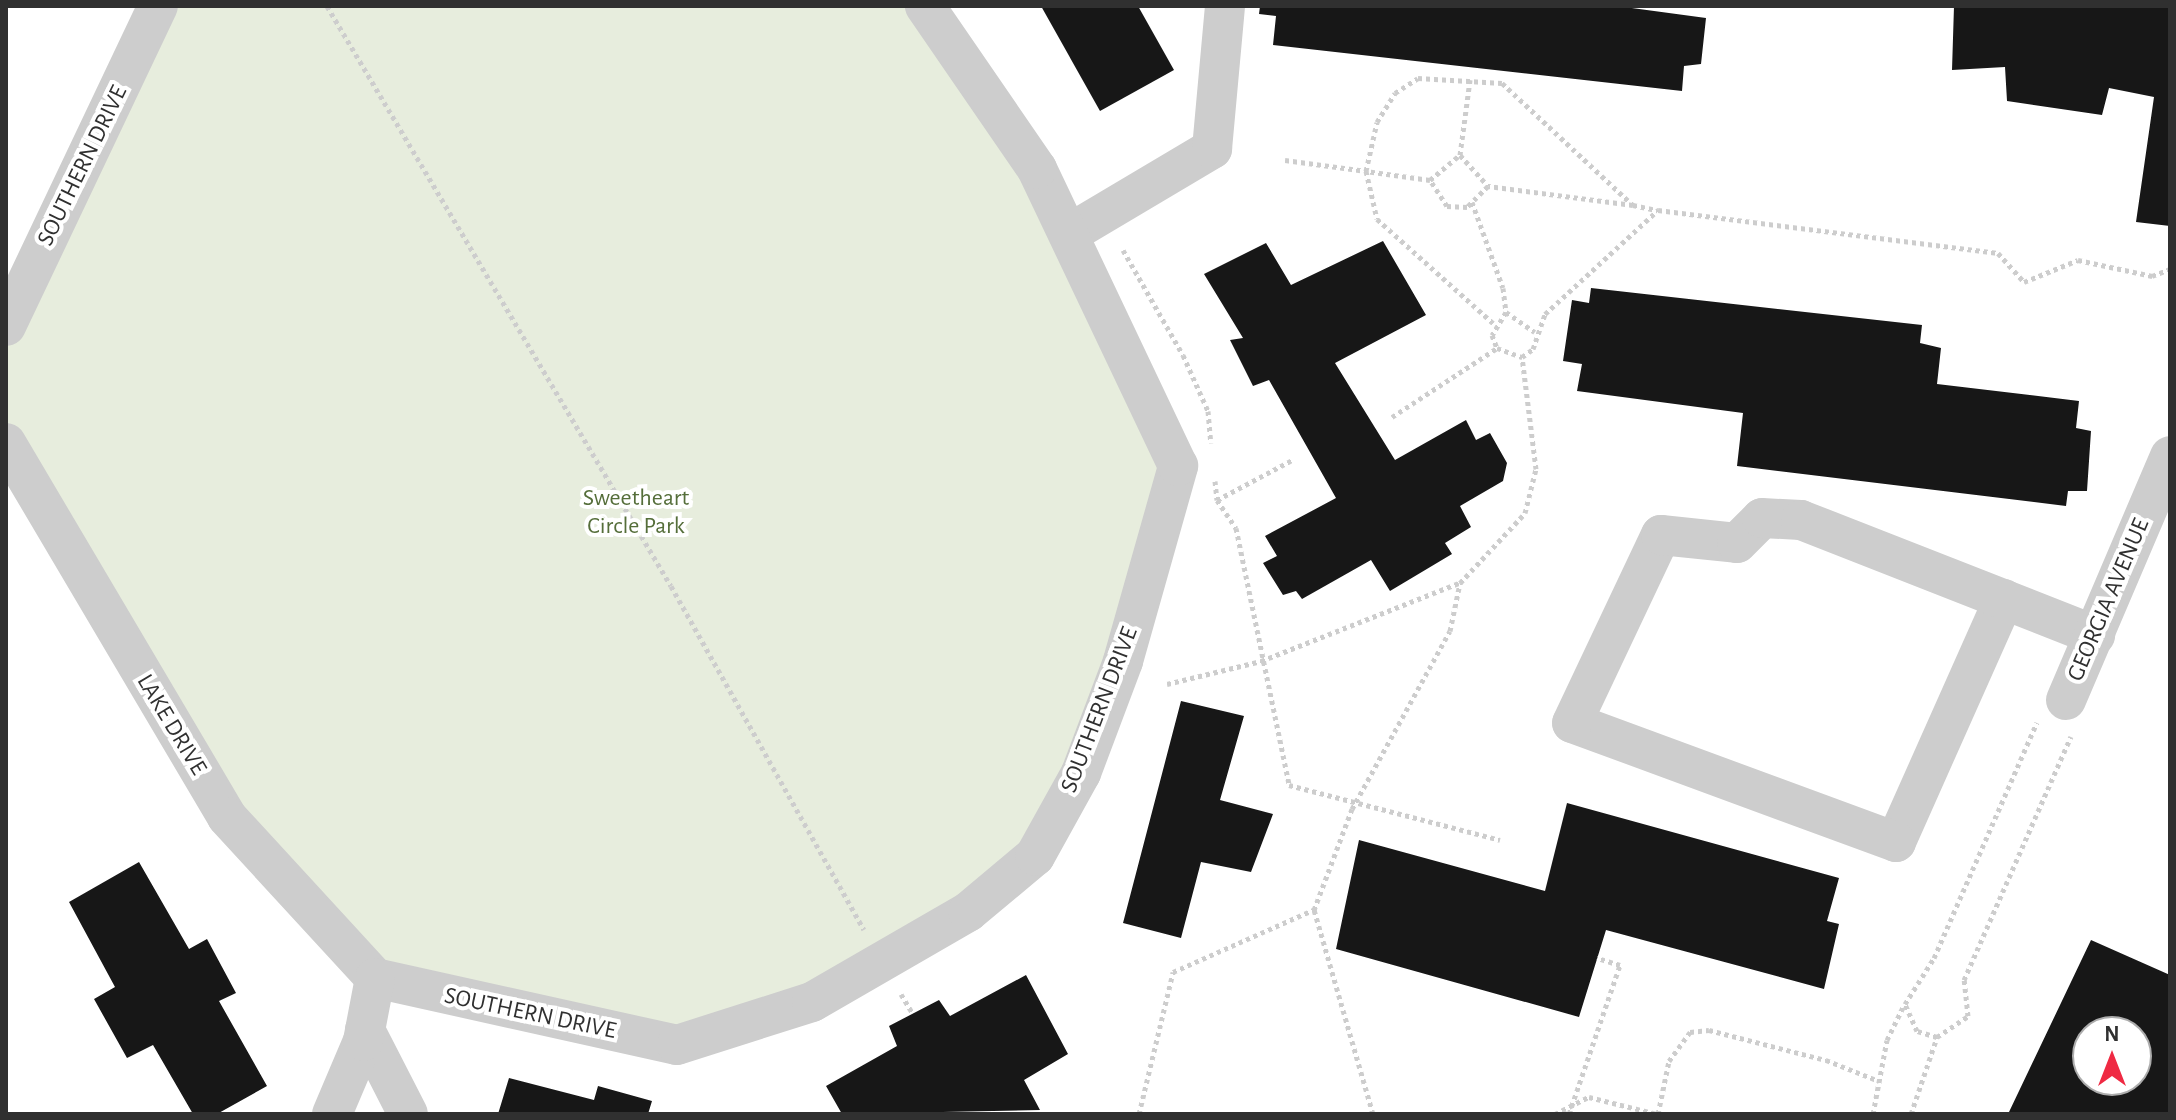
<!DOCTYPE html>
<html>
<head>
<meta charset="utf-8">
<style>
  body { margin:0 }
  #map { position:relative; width:2176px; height:1120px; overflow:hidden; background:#fff; font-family:"Alegreya Sans",sans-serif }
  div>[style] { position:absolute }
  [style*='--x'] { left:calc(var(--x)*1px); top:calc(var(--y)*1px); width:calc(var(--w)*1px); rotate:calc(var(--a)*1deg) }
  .green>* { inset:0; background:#e7eddd }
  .building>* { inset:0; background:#171717 }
  .path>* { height:5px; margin-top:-2.5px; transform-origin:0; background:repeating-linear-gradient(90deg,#cdcdcd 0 4px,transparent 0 8px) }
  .minor>* { height:40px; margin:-20px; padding:0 20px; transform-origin:20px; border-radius:20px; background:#cdcdcd }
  span { translate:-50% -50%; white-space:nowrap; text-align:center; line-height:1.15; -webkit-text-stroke:8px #fff; paint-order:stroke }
  .street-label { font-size:24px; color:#303030 }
  .park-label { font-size:24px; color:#556e3a }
  .frame { position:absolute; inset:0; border:8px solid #303030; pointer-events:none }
  .north { position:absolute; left:2072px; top:1016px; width:80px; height:80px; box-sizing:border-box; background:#fff; border:2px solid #acacac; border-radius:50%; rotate:0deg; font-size:22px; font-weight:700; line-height:32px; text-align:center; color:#303030 }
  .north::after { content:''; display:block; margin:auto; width:28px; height:36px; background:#ef2a43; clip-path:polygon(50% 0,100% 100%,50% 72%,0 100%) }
</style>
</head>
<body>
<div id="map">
  <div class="green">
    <div style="clip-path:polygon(156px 6px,925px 6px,1178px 466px,1081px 773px,968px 912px,677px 1045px,375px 978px,227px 817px,6px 443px,6px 326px)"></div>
  </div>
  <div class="building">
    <div style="clip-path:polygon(1041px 6px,1138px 6px,1174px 70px,1100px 111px)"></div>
    <div style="clip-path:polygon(1260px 6px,1617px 6px,1706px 18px,1701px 64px,1684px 66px,1682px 91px,1273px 45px,1276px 16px,1259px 14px)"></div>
    <div style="clip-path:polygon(1954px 6px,2170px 6px,2170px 226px,2136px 222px,2154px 97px,2109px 88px,2102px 115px,2007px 101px,2005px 67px,1952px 70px)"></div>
    <div style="clip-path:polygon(1383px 241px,1426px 315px,1335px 363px,1395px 460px,1466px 420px,1476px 440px,1490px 433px,1507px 463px,1503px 481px,1460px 506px,1471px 527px,1445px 543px,1452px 554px,1390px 591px,1371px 560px,1302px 599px,1296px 591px,1283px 595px,1263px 563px,1277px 556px,1265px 536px,1336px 498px,1269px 380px,1253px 386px,1230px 340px,1243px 338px,1204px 274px,1266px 243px,1291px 285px)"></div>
    <div style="clip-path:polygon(1591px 288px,1922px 325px,1920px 343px,1941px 348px,1937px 384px,2079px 401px,2076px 428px,2091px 431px,2087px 491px,2068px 491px,2066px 506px,1737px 466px,1743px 413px,1577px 391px,1582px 364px,1563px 361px,1572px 300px,1589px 303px)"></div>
    <div style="clip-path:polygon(1181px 701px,1244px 716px,1220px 800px,1273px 814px,1251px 872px,1201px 862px,1181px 938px,1123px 923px)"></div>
    <div style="clip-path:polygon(1567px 803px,1839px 878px,1827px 921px,1839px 924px,1824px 989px,1606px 930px,1579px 1017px,1336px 949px,1359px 840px,1545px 891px)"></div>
    <div style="clip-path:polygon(139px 862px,189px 949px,207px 939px,236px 993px,219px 1001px,267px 1086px,217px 1114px,193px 1114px,153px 1045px,127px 1058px,94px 999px,115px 987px,69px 902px)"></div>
    <div style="clip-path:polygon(evenodd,2091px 940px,2170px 975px,2170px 1114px,2009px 1112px,2091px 940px,2088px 1032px,2136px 1032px,2136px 1080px,2088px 1080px,2088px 1032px)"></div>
    <div style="clip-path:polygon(1026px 975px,1068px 1054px,1024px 1080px,1040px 1110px,842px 1114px,826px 1086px,897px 1046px,889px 1026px,939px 1000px,950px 1016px)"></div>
    <div style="clip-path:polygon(509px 1078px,594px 1100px,598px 1086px,652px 1101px,648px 1114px,498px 1114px)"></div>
  </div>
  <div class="path">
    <div style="--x:327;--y:6;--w:674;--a:59.33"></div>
    <div style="--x:671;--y:586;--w:394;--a:60.7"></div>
    <div style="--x:1460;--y:155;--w:42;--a:47.9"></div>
    <div style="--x:1285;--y:160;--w:82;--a:7.7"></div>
    <div style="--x:1366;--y:171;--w:49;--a:77.1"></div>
    <div style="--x:1377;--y:219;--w:156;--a:41.9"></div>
    <div style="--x:1430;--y:180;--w:39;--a:-40"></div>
    <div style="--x:1460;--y:155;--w:76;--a:-82.4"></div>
    <div style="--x:1472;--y:202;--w:91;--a:70.2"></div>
    <div style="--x:1503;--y:288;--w:24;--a:83"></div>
    <div style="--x:1506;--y:312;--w:27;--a:121"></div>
    <div style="--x:1492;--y:335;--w:14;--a:69"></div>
    <div style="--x:1497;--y:348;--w:27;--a:20"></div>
    <div style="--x:1633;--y:205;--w:146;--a:-172.5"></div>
    <div style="--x:1488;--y:186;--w:30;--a:135"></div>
    <div style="--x:1467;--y:207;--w:20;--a:-177"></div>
    <div style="--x:1447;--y:206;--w:31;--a:-123"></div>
    <div style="--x:1430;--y:180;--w:65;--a:-172"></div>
    <div style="--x:1366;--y:171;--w:50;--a:-77.3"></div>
    <div style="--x:1377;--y:122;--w:34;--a:-58"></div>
    <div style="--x:1395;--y:93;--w:27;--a:-33"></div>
    <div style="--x:1418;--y:78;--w:84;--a:3.4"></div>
    <div style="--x:1502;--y:83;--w:179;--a:43"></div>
    <div style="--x:1633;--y:205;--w:25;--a:12"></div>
    <div style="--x:1123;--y:250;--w:121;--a:60.3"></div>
    <div style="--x:1183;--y:355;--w:61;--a:65.9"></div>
    <div style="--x:1208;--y:411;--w:32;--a:85"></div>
    <div style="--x:1506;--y:312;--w:35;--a:35"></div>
    <div style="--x:1392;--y:417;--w:126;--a:-33.3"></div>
    <div style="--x:1215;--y:481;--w:19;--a:84"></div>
    <div style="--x:1217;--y:500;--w:87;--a:-28"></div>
    <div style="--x:1217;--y:500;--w:34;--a:56"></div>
    <div style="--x:1236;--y:528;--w:262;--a:78.3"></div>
    <div style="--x:1289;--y:785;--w:218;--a:14.6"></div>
    <div style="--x:1167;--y:684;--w:97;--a:-13.7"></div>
    <div style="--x:1261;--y:661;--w:213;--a:-21.5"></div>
    <div style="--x:901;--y:994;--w:23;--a:59"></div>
    <div style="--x:1937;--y:1037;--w:21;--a:-163"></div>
    <div style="--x:1917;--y:1031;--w:30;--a:-114"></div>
    <div style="--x:1905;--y:1004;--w:54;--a:-57.8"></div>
    <div style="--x:1934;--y:958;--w:257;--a:-66.4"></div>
    <div style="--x:1139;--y:1114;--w:146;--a:-76.5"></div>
    <div style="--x:1173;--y:972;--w:155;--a:-23.9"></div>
    <div style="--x:1373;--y:1114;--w:212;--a:-106.1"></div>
    <div style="--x:1314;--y:910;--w:108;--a:-69.4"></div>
    <div style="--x:1352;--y:809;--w:203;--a:-61.2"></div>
    <div style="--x:1450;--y:631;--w:49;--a:-78.2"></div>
    <div style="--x:1460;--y:583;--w:96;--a:-47.1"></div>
    <div style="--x:1525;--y:513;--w:45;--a:-76"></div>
    <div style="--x:1536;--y:469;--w:113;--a:-97.1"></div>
    <div style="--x:1522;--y:357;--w:14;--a:-36"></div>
    <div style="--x:1533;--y:349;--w:37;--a:-71"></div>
    <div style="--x:1545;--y:314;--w:154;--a:-42.6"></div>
    <div style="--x:1658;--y:210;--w:343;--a:7.2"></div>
    <div style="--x:1998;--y:253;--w:39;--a:48"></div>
    <div style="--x:2024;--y:282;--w:58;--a:-22.2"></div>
    <div style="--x:2078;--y:260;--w:76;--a:12.2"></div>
    <div style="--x:2152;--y:276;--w:19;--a:-21"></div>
    <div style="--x:1555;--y:1114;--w:38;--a:-27"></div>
    <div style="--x:1589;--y:1097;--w:70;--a:14"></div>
    <div style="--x:1569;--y:1114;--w:157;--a:-71.1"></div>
    <div style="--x:1620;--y:965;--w:24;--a:-163"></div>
    <div style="--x:1658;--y:1114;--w:54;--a:-78.3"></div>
    <div style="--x:1669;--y:1061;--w:36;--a:-54"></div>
    <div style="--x:1690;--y:1032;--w:19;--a:-6"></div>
    <div style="--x:1709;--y:1030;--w:121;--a:14.4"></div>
    <div style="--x:1826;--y:1060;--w:57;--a:21.6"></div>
    <div style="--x:1873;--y:1114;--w:75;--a:-79.3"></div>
    <div style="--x:1887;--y:1040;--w:39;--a:-64"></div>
    <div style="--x:1911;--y:1114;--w:81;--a:-71.3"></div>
    <div style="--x:1937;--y:1037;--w:37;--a:-34"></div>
    <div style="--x:1968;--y:1016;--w:36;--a:-96"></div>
    <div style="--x:1964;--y:980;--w:266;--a:-66.3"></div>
  </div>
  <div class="minor">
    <div style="--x:1072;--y:232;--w:163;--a:-30.7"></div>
    <div style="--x:1212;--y:149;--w:144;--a:-84.8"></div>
    <div style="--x:6;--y:326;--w:354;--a:-64.6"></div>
    <div style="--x:6;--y:443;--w:434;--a:59.4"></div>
    <div style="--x:227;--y:817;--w:219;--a:47.4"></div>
    <div style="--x:2004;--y:599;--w:266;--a:114"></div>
    <div style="--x:1896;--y:842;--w:345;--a:-159.8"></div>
    <div style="--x:1572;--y:723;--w:208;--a:-64.7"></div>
    <div style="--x:1661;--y:535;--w:76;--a:6"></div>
    <div style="--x:1737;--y:543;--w:35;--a:-45"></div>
    <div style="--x:1762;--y:518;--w:39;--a:3"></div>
    <div style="--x:1801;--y:520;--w:316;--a:21.4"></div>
    <div style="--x:2066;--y:700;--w:265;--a:-66.9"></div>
    <div style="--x:375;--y:978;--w:309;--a:12.5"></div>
    <div style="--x:677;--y:1045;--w:142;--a:-17.7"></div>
    <div style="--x:812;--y:1002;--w:180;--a:-30"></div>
    <div style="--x:968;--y:912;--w:87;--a:-39.9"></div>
    <div style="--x:1035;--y:856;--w:95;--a:-61"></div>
    <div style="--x:1081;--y:773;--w:120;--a:-69.4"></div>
    <div style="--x:1123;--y:661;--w:203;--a:-74.2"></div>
    <div style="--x:1178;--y:466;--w:329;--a:-115.4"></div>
    <div style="--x:1037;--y:169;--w:198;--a:-124.5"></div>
    <div style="--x:365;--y:1030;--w:94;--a:62.9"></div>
    <div style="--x:332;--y:1114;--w:79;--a:-67"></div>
    <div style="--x:363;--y:1041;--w:64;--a:-79.2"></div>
  </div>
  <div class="street-label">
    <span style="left:83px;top:166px;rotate:-64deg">SOUTHERN DRIVE</span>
    <span style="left:2109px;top:600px;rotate:-67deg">GEORGIA AVENUE</span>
    <span style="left:1100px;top:710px;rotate:-69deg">SOUTHERN DRIVE</span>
    <span style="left:171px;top:725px;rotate:59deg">LAKE DRIVE</span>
    <span style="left:530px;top:1014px;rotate:12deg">SOUTHERN DRIVE</span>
  </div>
  <div class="park-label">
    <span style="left:636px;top:513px">Sweetheart<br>Circle Park</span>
  </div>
  <div class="frame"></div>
  <div class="north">N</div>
</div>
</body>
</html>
